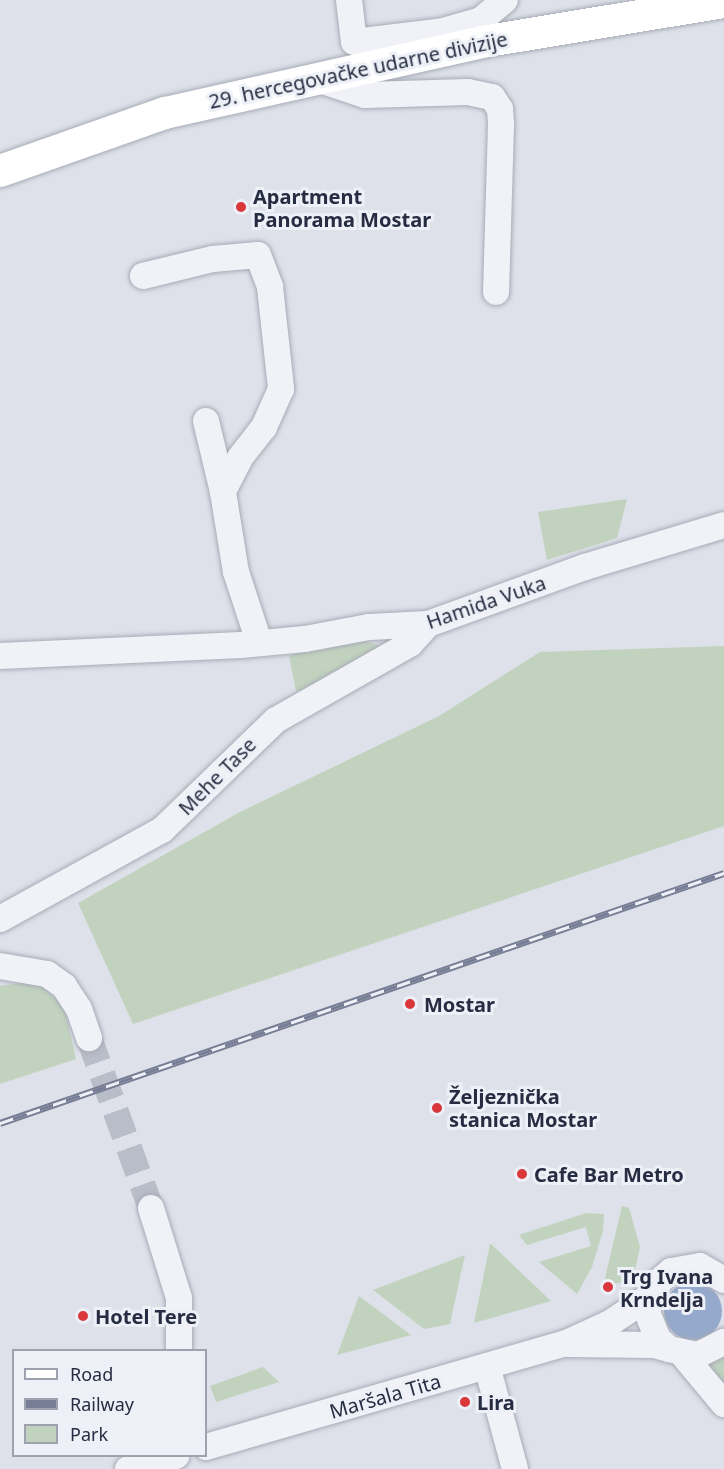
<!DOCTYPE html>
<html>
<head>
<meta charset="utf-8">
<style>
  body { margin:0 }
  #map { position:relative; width:724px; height:1469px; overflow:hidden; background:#dee1e9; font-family:"Noto Sans",sans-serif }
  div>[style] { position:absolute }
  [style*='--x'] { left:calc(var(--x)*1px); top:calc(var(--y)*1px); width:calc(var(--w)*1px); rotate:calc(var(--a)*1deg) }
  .green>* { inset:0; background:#c1d3be }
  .water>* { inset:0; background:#95a9cc }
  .round { border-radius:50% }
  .minor-tunnel>* { height:26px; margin-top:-13px; transform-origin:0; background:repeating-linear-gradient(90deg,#b9bdc7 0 26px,transparent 0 39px) }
  .roads { filter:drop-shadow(0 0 2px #a7abb7) drop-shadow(0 0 2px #a7abb7) }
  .minor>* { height:26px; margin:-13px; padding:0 13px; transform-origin:13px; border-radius:13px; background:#f1f2f7 }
  .major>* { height:32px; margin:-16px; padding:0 16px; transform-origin:16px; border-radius:16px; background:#fff }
  .rail>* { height:7px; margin-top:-3.5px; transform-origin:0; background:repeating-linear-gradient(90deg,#edf0f6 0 14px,#767d94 0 28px); box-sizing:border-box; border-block:2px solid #767d94 }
  .dots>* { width:16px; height:16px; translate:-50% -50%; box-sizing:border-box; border:3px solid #edf0f6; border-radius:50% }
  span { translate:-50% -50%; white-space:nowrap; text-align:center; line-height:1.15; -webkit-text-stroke:6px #edf0f6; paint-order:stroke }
  .street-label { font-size:20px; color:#262c41 }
  .poi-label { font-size:20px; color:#262c41; font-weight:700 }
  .left { translate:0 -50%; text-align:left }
  .legend { position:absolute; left:12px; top:1349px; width:195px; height:108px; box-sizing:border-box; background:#edf0f6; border:2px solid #9da2ae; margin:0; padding:8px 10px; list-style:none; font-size:18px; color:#262c41 }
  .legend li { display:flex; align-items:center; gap:12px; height:30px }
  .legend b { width:30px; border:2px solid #9da2ae }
</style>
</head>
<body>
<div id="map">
  <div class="green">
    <div style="clip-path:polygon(627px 499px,617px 538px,547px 560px,538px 512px)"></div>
    <div style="clip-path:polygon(363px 640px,386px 648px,301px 694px,300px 690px,296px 691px,289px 656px,318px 645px)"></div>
    <div style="clip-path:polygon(724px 646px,724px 826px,133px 1024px,78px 903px,240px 812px,439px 716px,540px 652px)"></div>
    <div style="clip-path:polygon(35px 981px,64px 1005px,76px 1059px,0 1084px,0 986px)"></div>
    <div style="clip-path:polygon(622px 1206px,629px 1208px,640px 1247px,635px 1270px,622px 1282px,608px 1285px,605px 1278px)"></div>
    <div style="clip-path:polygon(586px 1213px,604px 1214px,603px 1231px,592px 1267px,577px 1294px,539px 1262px,591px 1246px,586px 1227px,527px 1245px,519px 1235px)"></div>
    <div style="clip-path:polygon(490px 1244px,491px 1244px,551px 1301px,474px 1323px)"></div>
    <div style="clip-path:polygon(465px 1255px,450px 1324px,424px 1329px,373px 1290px)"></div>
    <div style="clip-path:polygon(359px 1296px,411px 1335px,337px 1355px)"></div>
    <div style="clip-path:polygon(724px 1345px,724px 1403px,690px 1358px)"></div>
    <div style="clip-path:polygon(263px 1367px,279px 1382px,216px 1402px,210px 1386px)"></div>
  </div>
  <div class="water">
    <div class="round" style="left:664px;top:1282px;width:58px;height:58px"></div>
  </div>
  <div class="minor-tunnel">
    <div style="--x:89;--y:1038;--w:181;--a:70"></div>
  </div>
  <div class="roads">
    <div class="minor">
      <div style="--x:349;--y:0;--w:42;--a:83.2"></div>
      <div style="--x:354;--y:42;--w:90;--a:-7"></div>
      <div style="--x:443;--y:31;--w:40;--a:-16"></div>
      <div style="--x:481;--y:20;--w:31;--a:-40"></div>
      <div style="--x:314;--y:78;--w:54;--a:18.4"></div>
      <div style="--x:365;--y:95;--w:103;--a:-1.7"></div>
      <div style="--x:468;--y:92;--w:25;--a:12"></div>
      <div style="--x:492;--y:97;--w:14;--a:56"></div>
      <div style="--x:500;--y:109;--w:16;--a:86"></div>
      <div style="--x:501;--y:125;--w:167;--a:91.7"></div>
      <div style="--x:143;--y:276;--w:72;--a:-13.7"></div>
      <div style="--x:213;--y:259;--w:45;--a:-5.1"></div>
      <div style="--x:258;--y:255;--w:34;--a:69"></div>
      <div style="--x:270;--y:287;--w:103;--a:83.8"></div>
      <div style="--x:281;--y:389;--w:42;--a:114.1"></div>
      <div style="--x:264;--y:427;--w:39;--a:128"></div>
      <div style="--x:240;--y:458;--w:38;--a:117"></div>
      <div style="--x:223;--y:492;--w:81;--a:80.8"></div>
      <div style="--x:236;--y:572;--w:74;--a:71.8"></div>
      <div style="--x:206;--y:421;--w:73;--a:76.5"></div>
      <div style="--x:0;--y:656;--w:241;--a:-2.6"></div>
      <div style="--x:241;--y:645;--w:64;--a:-5.4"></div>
      <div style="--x:305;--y:639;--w:65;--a:-10.6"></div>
      <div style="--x:369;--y:627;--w:59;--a:-2.9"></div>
      <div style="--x:428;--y:624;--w:167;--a:-20"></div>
      <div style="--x:585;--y:567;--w:145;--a:-16.8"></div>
      <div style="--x:0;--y:919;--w:185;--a:-28.8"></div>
      <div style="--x:162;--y:830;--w:158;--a:-44"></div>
      <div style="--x:276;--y:720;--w:154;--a:-29.6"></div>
      <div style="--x:410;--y:644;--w:27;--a:-48"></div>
      <div style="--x:0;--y:966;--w:48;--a:9.7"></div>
      <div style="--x:47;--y:974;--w:21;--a:35"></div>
      <div style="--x:64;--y:986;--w:27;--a:57"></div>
      <div style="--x:79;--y:1009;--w:31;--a:71"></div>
      <div style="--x:151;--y:1208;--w:94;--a:72.7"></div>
      <div style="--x:179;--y:1298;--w:52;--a:90"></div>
      <div style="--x:724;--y:1280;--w:28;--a:-150"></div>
      <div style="--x:700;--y:1266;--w:29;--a:170"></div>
      <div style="--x:671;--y:1271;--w:23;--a:139"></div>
      <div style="--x:654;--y:1286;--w:27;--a:105"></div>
      <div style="--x:647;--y:1312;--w:29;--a:68"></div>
      <div style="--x:658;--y:1339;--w:15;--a:42"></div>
      <div style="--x:669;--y:1349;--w:30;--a:12"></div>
      <div style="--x:698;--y:1355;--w:29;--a:-27"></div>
      <div style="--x:570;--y:1344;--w:84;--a:0.7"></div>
      <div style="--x:654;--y:1345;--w:16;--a:15"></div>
      <div style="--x:683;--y:1355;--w:64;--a:50.1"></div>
      <div style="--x:487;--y:1366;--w:107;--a:74.8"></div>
      <div style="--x:206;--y:1447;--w:373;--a:-16.1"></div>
      <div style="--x:564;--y:1344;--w:51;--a:-24.5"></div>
      <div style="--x:610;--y:1323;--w:47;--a:-33.7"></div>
      <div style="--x:128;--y:1469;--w:50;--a:-15.2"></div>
    </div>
    <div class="major">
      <div style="--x:0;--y:171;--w:175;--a:-19.4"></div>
      <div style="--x:165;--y:113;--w:325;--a:-12.6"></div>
      <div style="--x:482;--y:42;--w:245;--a:-9.4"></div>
    </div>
  </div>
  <div class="rail">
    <div style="--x:0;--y:1123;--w:766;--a:-19.05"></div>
  </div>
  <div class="dots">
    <div style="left:241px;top:207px;background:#da373b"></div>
    <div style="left:410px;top:1004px;background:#da373b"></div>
    <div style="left:437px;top:1108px;background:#da373b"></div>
    <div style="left:522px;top:1174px;background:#da373b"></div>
    <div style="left:608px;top:1287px;background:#da373b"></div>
    <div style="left:83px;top:1316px;background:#da373b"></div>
    <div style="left:465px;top:1402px;background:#da373b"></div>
  </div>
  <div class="street-label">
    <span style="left:358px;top:70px;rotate:-12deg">29. hercegovačke udarne divizije</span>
    <span style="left:486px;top:602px;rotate:-19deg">Hamida Vuka</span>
    <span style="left:217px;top:776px;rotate:-45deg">Mehe Tase</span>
    <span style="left:385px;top:1396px;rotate:-16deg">Maršala Tita</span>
  </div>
  <div class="poi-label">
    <span class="left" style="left:253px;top:208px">Apartment<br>Panorama Mostar</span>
    <span class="left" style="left:424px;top:1004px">Mostar</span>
    <span class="left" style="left:449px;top:1108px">Željeznička<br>stanica Mostar</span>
    <span class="left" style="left:534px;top:1174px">Cafe Bar Metro</span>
    <span class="left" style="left:620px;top:1288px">Trg Ivana<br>Krndelja</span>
    <span class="left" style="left:95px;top:1316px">Hotel Tere</span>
    <span class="left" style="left:477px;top:1402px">Lira</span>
  </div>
  <ul class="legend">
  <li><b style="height:8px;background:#fff"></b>Road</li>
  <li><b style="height:8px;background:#767d94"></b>Railway</li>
  <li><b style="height:16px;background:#c1d3be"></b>Park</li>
  </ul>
</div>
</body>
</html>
